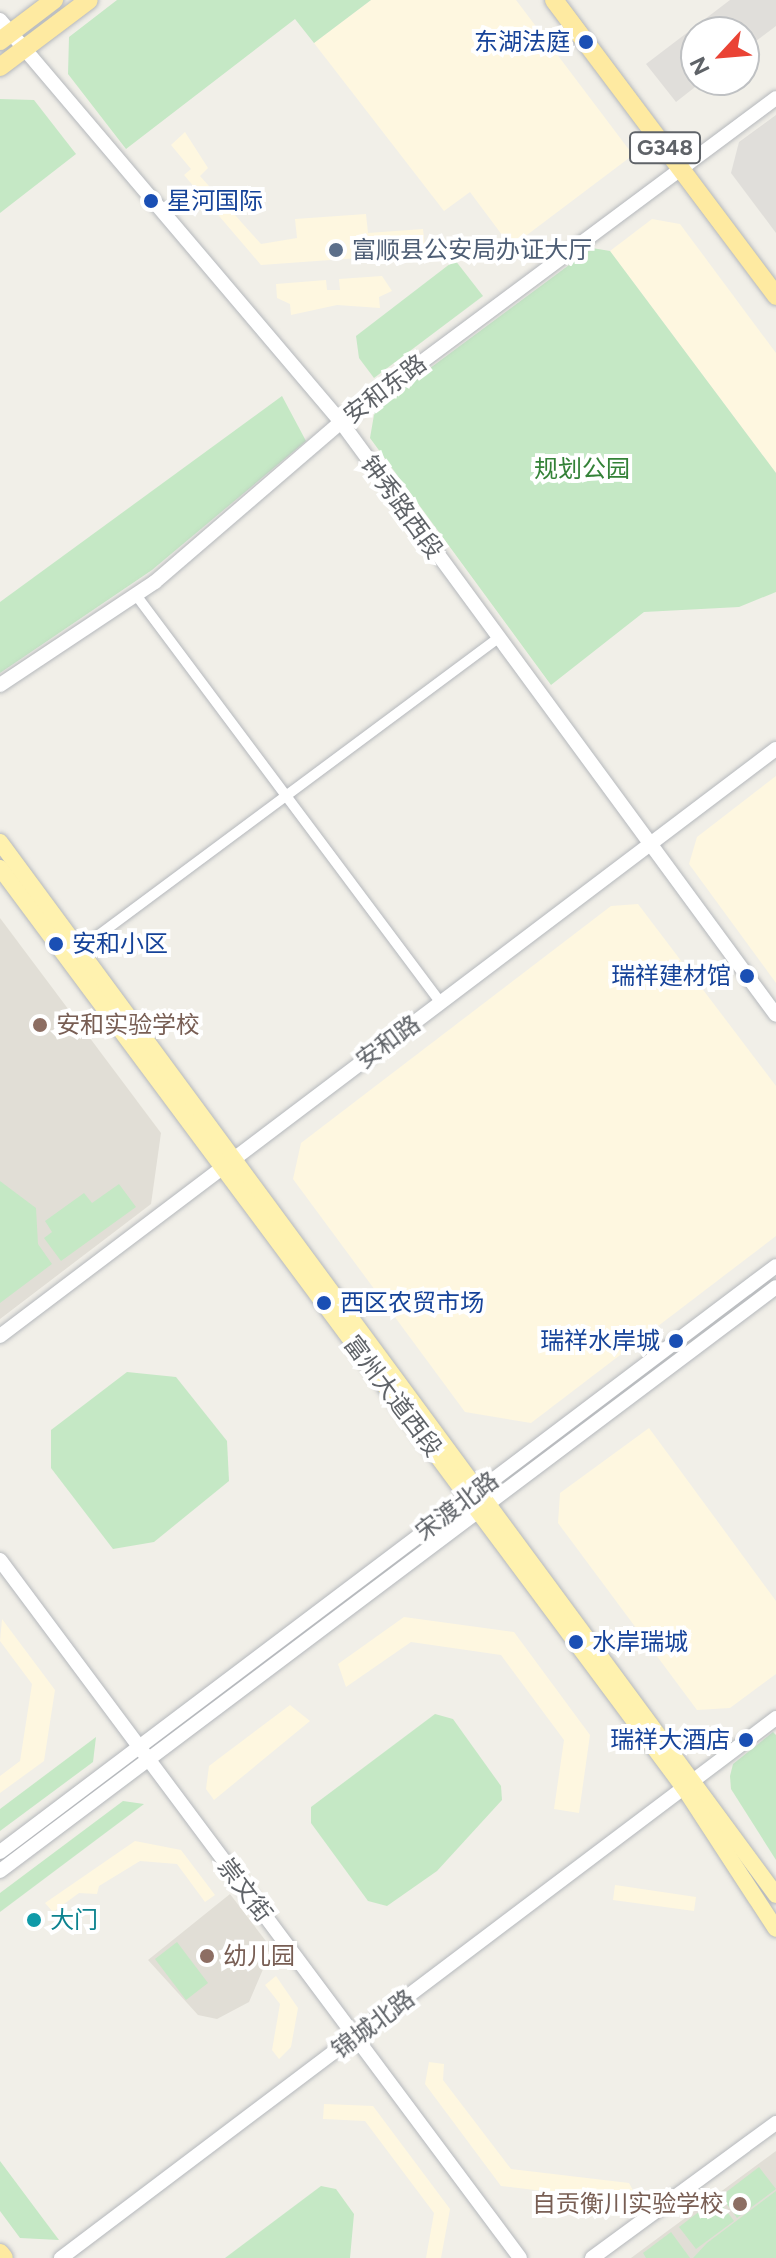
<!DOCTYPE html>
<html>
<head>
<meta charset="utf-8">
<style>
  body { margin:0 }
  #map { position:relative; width:776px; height:2258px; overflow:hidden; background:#f1efe8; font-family:Figtree,"Noto Sans SC",sans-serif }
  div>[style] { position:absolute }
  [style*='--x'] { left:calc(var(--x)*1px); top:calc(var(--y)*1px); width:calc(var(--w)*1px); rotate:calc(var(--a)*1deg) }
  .commercial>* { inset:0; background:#fef7e0 }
  .industrial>* { inset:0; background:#e0deda }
  .education>* { inset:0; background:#e1ded6 }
  .green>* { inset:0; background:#c5e8c5 }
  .roads { filter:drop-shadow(0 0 2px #b5b8bc) drop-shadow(0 0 2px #b5b8bc) }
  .minor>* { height:10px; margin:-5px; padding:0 5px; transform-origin:5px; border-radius:5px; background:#fff }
  .tertiary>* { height:14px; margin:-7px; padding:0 7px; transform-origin:7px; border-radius:7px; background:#fff }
  .secondary>* { height:14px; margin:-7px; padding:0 7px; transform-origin:7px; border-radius:7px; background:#fff }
  .primary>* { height:16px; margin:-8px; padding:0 8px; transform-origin:8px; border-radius:8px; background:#fff2af }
  .trunk>* { height:18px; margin:-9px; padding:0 9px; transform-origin:9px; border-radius:9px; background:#feeaa1 }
  .dots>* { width:22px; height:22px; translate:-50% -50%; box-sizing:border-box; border:4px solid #fff; border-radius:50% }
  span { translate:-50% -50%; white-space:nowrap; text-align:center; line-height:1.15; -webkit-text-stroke:8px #fff; paint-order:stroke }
  .shield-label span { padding:2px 6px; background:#fff; border:2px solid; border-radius:6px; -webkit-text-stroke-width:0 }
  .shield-label { font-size:22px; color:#5f6368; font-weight:700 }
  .transit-label { font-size:24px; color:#164399 }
  .right { translate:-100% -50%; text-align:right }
  .left { translate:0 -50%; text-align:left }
  .service-label { font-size:24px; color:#4e5e75 }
  .street-label { font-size:24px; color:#5f6368 }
  .park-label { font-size:24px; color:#348238 }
  .education-label { font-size:24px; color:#785e54 }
  .culture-label { font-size:24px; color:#0d838f }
  .north { position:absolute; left:680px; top:16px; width:80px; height:80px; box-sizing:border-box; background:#fff; border:2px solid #bfc1c3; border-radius:50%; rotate:244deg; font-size:22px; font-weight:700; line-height:32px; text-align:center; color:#5f6368 }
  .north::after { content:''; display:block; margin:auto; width:28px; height:36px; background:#ea4335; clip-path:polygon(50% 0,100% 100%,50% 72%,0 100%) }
</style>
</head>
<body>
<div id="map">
  <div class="commercial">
    <div style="clip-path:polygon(371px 0,516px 0,633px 155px,511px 247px,470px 192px,444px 211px,314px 43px)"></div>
    <div style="clip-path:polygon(185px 132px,208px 168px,200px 176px,261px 244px,297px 238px,295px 219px,366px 214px,368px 233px,423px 229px,425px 247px,414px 254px,261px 265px,184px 175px,191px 169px,171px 145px)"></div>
    <div style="clip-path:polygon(652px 219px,680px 224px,776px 353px,776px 473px,610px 251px)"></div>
    <div style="clip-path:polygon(382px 276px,392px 291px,379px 297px,380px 308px,337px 305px,291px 315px,290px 304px,277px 298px,276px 284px,326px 280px,327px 290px,340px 290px,339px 279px)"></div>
    <div style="clip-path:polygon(776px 776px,776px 983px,689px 864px,697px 837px)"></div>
    <div style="clip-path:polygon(638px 904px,776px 1086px,776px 1236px,531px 1423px,465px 1412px,293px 1179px,301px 1143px,611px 906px)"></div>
    <div style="clip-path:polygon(649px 1428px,776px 1601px,776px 1674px,730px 1708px,697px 1710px,558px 1523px,560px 1493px)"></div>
    <div style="clip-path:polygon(404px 1617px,514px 1632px,590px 1735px,579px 1813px,554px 1809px,564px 1740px,501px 1655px,411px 1642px,346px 1687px,338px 1664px)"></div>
    <div style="clip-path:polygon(2px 1619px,55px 1690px,44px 1761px,0 1793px,0 1776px,20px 1761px,32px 1684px,0 1641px)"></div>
    <div style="clip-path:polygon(290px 1705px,310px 1721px,214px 1800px,206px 1789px,209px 1766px)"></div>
    <div style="clip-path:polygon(135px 1841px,181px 1850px,215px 1895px,205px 1902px,177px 1864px,140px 1861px,99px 1886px,97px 1894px,79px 1893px,53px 1912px,45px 1903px)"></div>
    <div style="clip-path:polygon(615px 1885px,696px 1897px,694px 1911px,613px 1900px)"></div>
    <div style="clip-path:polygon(276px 1976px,298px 2008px,291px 2047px,279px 2059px,272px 2050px,280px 2004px,265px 1985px)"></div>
    <div style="clip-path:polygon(429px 2062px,444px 2064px,443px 2080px,511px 2169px,629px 2183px,635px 2194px,625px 2201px,501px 2186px,425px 2084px)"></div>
    <div style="clip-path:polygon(324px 2104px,373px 2106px,450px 2209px,441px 2258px,426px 2258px,434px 2213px,365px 2121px,323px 2119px)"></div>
  </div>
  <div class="industrial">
    <div style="clip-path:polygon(730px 0,776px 0,776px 26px,744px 50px,744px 32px,696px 32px,696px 80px,704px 80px,676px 102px,646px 64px)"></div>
    <div style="clip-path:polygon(776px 115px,776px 233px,731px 173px,739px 142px)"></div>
  </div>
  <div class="education">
    <div style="clip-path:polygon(0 918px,161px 1133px,151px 1204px,0 1319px)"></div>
    <div style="clip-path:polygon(230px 1894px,272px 1949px,258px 1959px,264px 1967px,249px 2002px,217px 2019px,198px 2015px,148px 1960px)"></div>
    <div style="clip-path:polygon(776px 2151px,776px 2258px,631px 2258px)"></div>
  </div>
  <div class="green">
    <div style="clip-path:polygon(117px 0,371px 0,314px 43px,295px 19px,126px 149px,68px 74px,69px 37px)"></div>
    <div style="clip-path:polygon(0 99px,34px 100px,76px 154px,0 213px)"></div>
    <div style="clip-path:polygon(592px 248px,610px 251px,776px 473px,776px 592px,739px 607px,644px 612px,551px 685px,370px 438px,375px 409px)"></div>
    <div style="clip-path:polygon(455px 260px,483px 296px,374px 378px,359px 358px,356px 336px)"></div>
    <div style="clip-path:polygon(282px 396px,306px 441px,152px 570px,0 673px,0 602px)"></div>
    <div style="clip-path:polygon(0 1181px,36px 1208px,38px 1244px,52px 1264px,0 1303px)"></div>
    <div style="clip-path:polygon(119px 1184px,136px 1207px,61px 1261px,44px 1238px,52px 1232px,45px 1221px,84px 1193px,92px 1203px)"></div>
    <div style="clip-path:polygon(127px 1372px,176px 1377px,227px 1441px,229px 1481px,154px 1542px,113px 1549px,51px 1468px,51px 1430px)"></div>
    <div style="clip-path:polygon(435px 1714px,453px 1719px,501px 1786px,502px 1800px,437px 1871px,387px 1906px,368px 1901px,311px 1823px,311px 1807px)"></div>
    <div style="clip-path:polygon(773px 1732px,776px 1735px,776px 1860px,731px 1789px,730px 1776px,733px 1764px)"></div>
    <div style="clip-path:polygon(96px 1737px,93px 1762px,0 1831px,0 1809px)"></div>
    <div style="clip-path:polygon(123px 1801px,144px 1804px,0 1912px,0 1893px)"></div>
    <div style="clip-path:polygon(177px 1942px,208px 1983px,186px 2000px,155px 1959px)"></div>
    <div style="clip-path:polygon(0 2161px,44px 2220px,59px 2240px,20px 2238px,0 2211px)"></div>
    <div style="clip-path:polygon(759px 2167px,776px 2189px,737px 2218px,721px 2196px)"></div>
    <div style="clip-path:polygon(321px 2186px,336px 2189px,354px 2214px,350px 2258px,225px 2258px)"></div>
    <div style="clip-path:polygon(776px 2191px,776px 2258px,693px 2258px,707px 2243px)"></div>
    <div style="clip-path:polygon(717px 2198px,734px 2221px,696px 2249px,679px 2227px)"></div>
    <div style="clip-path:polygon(671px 2232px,690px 2258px,646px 2258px,643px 2253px)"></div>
  </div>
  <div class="roads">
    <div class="minor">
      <div style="--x:136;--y:595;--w:509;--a:53.22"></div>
      <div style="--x:80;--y:949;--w:520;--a:-36.63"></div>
    </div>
    <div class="tertiary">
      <div style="--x:0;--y:20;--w:527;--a:49.69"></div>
      <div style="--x:341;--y:422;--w:735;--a:53.74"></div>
      <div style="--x:0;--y:685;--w:186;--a:-33.6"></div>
      <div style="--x:155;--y:582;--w:245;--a:-40.7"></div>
      <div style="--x:341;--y:422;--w:542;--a:-36.68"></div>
      <div style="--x:0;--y:1336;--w:973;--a:-37.11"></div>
      <div style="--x:0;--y:1560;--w:870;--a:53.31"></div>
      <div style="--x:61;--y:2258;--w:896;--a:-37.06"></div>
      <div style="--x:592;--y:2258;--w:228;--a:-36.3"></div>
    </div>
    <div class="secondary">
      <div style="--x:0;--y:1852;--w:972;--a:-37.06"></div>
      <div style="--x:0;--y:1871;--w:971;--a:-36.96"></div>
    </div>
    <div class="primary">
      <div style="--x:0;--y:842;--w:1308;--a:53.61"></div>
      <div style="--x:0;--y:868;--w:1146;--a:53.37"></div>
      <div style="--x:684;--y:1788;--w:168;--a:56.9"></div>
    </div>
    <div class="trunk">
      <div style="--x:554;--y:0;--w:370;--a:53.1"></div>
      <div style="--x:0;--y:41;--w:68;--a:-37.2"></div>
      <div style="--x:0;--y:67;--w:111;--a:-37"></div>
      <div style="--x:0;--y:2253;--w:6;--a:51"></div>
    </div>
  </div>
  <div class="dots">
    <div style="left:586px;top:42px;background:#1a4fb4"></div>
    <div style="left:151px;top:201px;background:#1a4fb4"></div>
    <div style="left:336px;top:250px;background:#5c6f8a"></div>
    <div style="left:56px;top:944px;background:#1a4fb4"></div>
    <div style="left:747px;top:976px;background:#1a4fb4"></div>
    <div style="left:40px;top:1025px;background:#8d6e63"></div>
    <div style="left:324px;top:1303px;background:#1a4fb4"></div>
    <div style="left:676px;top:1341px;background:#1a4fb4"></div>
    <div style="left:576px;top:1642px;background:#1a4fb4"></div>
    <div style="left:746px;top:1740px;background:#1a4fb4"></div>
    <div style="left:34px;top:1920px;background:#0f9aa8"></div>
    <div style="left:207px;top:1956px;background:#8d6e63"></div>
    <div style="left:740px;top:2204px;background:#8d6e63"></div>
  </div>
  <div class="shield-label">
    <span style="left:665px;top:148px">G348</span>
  </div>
  <div class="transit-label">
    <span class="right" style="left:570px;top:42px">东湖法庭</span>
    <span class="left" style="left:167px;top:201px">星河国际</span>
    <span class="left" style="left:72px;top:944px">安和小区</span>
    <span class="right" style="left:731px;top:976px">瑞祥建材馆</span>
    <span class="left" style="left:340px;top:1303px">西区农贸市场</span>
    <span class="right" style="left:660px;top:1341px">瑞祥水岸城</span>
    <span class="left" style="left:592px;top:1642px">水岸瑞城</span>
    <span class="right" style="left:730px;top:1740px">瑞祥大酒店</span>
  </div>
  <div class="service-label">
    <span class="left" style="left:352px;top:250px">富顺县公安局办证大厅</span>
  </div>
  <div class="street-label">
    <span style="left:385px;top:389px;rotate:-37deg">安和东路</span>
    <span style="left:402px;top:507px;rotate:54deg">钟秀路西段</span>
    <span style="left:388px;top:1042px;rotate:-36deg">安和路</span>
    <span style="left:393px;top:1396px;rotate:53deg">富州大道西段</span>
    <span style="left:457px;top:1506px;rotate:-37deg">宋渡北路</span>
    <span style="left:245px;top:1890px;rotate:53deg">崇文街</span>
    <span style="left:373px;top:2024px;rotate:-37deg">锦城北路</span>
  </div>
  <div class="park-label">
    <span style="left:582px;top:469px">规划公园</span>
  </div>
  <div class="education-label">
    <span class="left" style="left:56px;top:1025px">安和实验学校</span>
    <span class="left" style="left:223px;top:1956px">幼儿园</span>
    <span class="right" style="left:724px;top:2204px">自贡衡川实验学校</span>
  </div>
  <div class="culture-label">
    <span class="left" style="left:50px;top:1920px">大门</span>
  </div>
  <div class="north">N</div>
</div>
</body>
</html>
